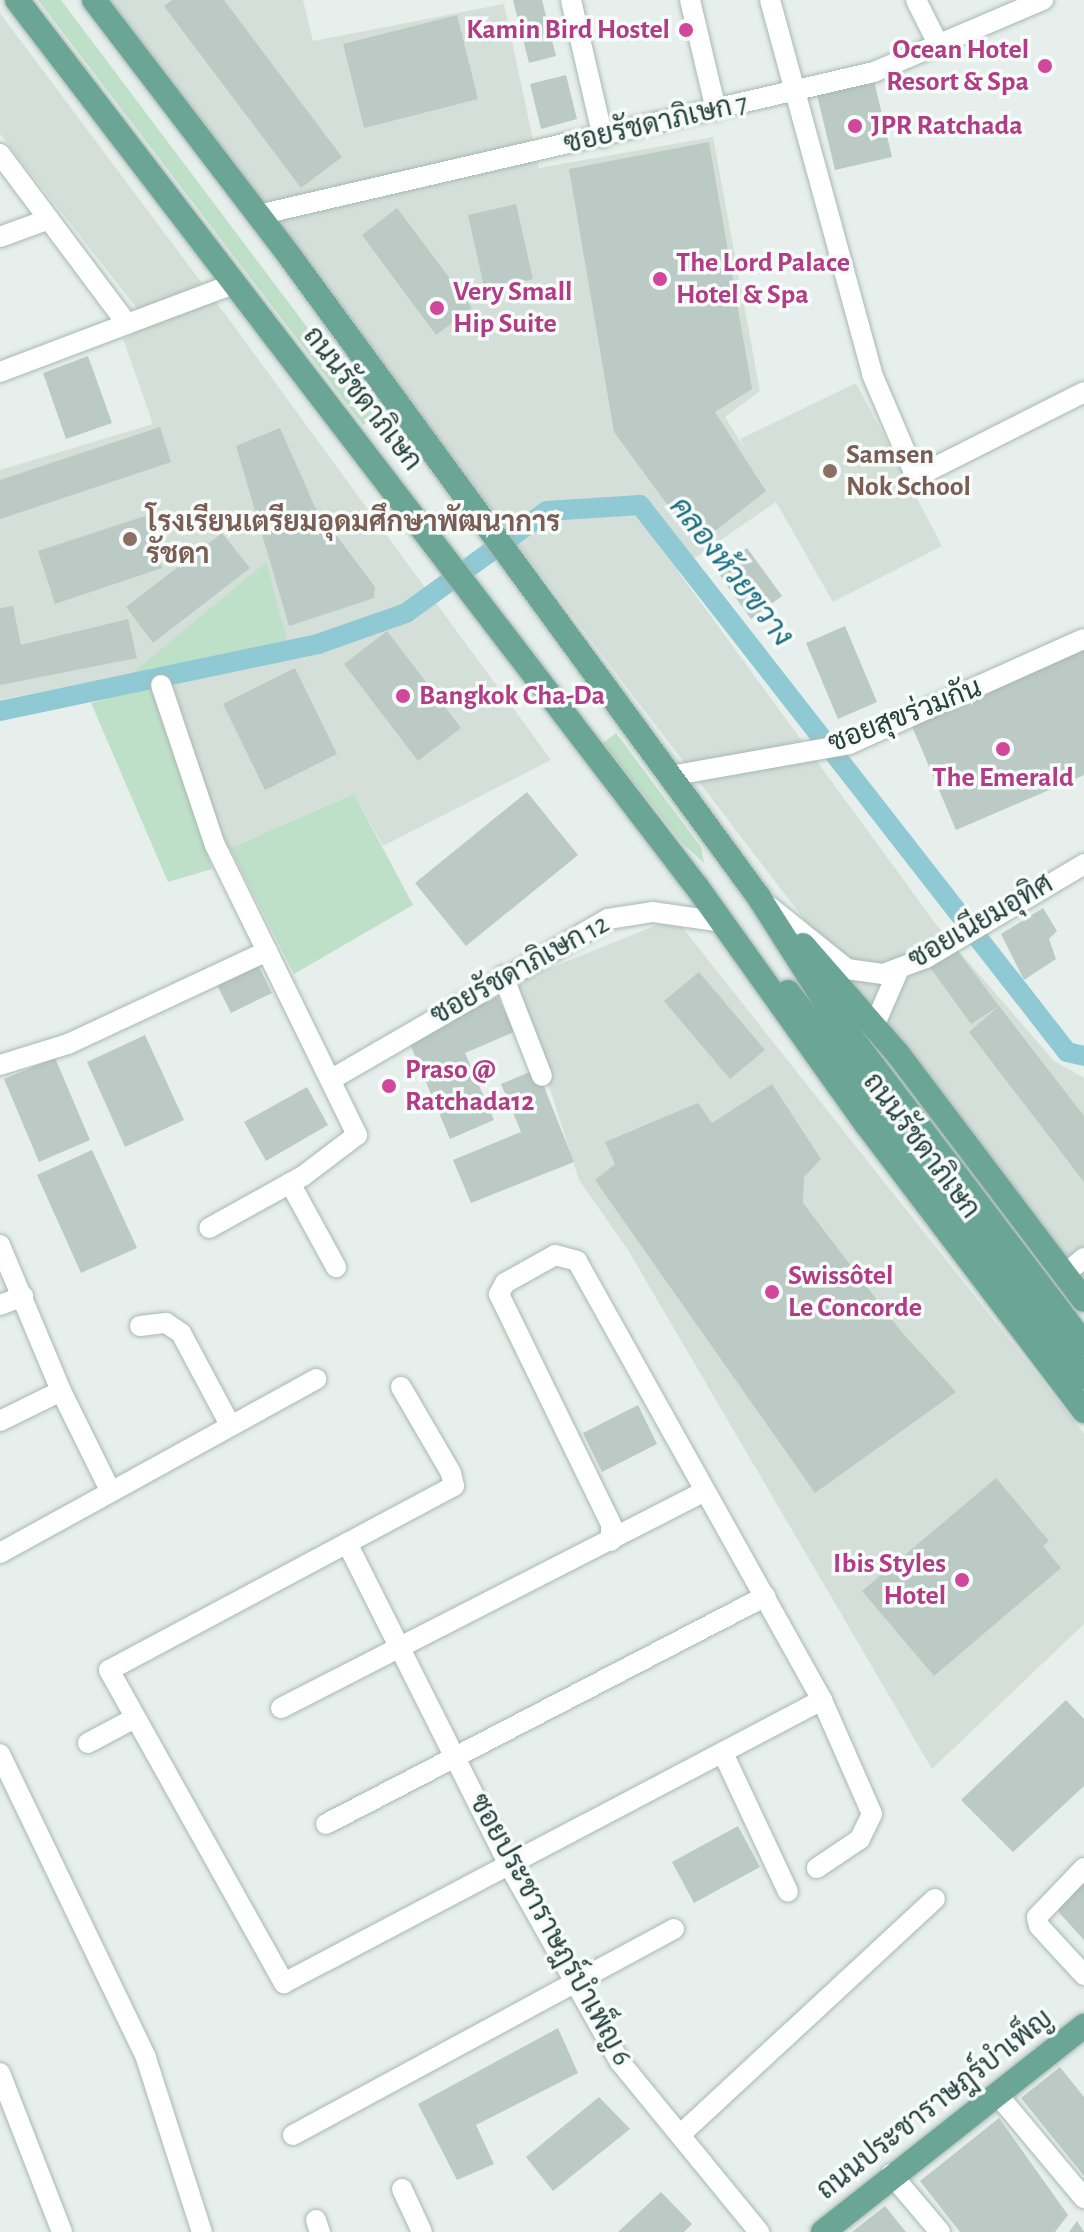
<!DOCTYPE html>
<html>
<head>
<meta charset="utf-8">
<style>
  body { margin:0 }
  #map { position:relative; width:1084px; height:2232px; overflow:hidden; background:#e6efeb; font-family:"Alegreya Sans",Sarabun,sans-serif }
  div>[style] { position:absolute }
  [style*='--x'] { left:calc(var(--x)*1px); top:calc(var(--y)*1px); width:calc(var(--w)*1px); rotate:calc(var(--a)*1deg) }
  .built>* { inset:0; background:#d4dfda }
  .green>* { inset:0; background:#bfe0c8 }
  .canal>* { height:20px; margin:-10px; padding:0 10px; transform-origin:10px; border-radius:10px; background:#8ec9d4 }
  .building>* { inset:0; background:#bbcac4 }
  .roads { filter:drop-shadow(0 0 2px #a8b8b2) drop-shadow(0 0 2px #a8b8b2) }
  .minor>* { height:20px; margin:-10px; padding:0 10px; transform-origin:10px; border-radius:10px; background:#fff }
  .major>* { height:24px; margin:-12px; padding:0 12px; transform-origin:12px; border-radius:12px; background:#6aa596 }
  .dots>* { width:22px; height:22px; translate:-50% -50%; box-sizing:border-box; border:4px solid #f7fbf9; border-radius:50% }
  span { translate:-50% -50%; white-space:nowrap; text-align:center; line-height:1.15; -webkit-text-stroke:7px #f7fbf9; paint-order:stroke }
  .hotel-label { font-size:28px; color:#b23c85; font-weight:700 }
  .right { translate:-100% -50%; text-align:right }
  .left { translate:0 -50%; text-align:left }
  .street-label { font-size:28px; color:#24423a }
  .education-label { font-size:28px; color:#785e54; font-weight:700 }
  .water-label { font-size:30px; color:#1c6f80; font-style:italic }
</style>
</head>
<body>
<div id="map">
  <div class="built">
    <div style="clip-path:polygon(102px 0,303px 0,313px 41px,504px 4px,539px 168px,713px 137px,760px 391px,725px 417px,746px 451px,740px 439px,856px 383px,942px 546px,833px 602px,776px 502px,677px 570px,938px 927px,1054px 1061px,1084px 1078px,1084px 1286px)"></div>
    <div style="clip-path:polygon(0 13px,228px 318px,551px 760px,383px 846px,354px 794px,209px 857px,150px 670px,0 700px,0 470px,153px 424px,123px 339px,150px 325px,0 134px)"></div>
    <div style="clip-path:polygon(659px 924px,682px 927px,1084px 1434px,1084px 1624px,932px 1769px,628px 1250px,579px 1180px,516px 982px)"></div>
  </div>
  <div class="green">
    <div style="clip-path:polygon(38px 0,61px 0,374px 416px,363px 425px)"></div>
    <div style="clip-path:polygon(266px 562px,287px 640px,131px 674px)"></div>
    <div style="clip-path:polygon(155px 686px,212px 869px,168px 882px,91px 703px)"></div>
    <div style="clip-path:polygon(616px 733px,701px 847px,704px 863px,683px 844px,603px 743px)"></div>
    <div style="clip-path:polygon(354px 794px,413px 905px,294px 974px,230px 848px)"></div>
  </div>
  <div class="canal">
    <div style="--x:0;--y:711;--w:325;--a:-11.9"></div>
    <div style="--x:318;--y:644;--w:93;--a:-19.4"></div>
    <div style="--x:406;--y:613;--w:174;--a:-35.9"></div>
    <div style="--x:547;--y:511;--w:93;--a:-3.7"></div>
    <div style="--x:640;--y:505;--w:694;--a:52.02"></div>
    <div style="--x:1067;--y:1052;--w:17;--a:13"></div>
  </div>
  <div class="building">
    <div style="clip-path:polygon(172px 0,224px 0,342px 157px,301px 188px,164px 6px)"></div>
    <div style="clip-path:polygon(513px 0,542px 0,556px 56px,529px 63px)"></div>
    <div style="clip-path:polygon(457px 15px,478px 99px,364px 128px,343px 44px)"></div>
    <div style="clip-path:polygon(566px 75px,577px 119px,541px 129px,530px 84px)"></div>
    <div style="clip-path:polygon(874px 81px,892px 157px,835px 170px,817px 95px)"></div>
    <div style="clip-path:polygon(709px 142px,752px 389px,715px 412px,766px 491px,697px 545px,614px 432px,569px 169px)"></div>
    <div style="clip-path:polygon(516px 204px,533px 279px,485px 291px,468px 215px)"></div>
    <div style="clip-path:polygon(397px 208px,472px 308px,436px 335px,362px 235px)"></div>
    <div style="clip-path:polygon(88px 356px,112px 423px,66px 439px,43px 373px)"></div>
    <div style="clip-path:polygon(160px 427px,171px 462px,0 519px,0 480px)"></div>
    <div style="clip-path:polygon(280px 428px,315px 507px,375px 587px,374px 598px,289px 626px,236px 446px)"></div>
    <div style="clip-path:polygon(145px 516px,162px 568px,55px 604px,38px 551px)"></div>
    <div style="clip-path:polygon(222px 533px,250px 568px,153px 643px,126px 607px)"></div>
    <div style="clip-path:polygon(747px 548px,782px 596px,751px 619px,716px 570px)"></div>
    <div style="clip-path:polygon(13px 606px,21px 645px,128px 619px,137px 658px,0 685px,0 608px)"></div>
    <div style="clip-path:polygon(845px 626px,877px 702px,838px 719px,806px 643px)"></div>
    <div style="clip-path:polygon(387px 631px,461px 728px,418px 761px,344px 664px)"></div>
    <div style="clip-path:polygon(1084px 650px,1084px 775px,956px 830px,911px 724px)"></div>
    <div style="clip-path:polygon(295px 668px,337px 754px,265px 790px,223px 704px)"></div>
    <div style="clip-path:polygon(527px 792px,578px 855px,466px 946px,415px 883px)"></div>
    <div style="clip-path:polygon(1043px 908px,1057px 931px,1049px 939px,1056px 959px,1024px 980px,1001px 934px)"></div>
    <div style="clip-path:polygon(954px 946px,999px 1006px,971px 1024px,929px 966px)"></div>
    <div style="clip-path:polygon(256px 961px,272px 993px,231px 1013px,215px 981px)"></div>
    <div style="clip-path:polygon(699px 972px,765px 1050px,730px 1079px,664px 1001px)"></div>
    <div style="clip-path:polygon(498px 997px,514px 1032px,465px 1053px,494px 1120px,450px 1139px,407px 1037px)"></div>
    <div style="clip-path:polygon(999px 1006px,1084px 1116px,1084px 1182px,969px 1032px)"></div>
    <div style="clip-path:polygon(145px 1035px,184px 1120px,125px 1147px,87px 1062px)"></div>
    <div style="clip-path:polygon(55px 1058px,90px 1140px,39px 1162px,4px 1079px)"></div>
    <div style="clip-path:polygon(537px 1069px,574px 1162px,471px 1203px,453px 1160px,521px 1132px,501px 1084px)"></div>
    <div style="clip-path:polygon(772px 1084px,821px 1159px,804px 1177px,803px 1203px,900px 1330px,956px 1392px,815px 1493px,595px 1180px,615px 1164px,605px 1142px,698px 1103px,712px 1123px)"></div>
    <div style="clip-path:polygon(307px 1087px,328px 1125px,266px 1161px,244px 1122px)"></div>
    <div style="clip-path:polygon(92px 1150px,137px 1248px,81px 1273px,37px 1175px)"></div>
    <div style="clip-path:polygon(638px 1405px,657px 1444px,602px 1472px,583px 1433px)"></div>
    <div style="clip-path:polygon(996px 1478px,1049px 1541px,1043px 1546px,1061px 1568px,934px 1676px,862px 1591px)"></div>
    <div style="clip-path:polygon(1066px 1700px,1084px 1719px,1084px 1786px,1013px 1852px,961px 1800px)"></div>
    <div style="clip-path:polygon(738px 1826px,760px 1867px,694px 1903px,672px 1862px)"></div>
    <div style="clip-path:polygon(1084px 1880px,1084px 1940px,1054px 1907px)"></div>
    <div style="clip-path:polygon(558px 2028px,578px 2073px,476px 2125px,494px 2164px,457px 2180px,418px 2104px)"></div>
    <div style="clip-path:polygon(1060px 2067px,1084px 2097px,1084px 2176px,1021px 2098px)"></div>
    <div style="clip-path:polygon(599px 2097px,630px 2129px,553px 2191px,526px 2157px)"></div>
    <div style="clip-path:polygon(999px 2118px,1068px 2215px,1055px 2232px,960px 2232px,920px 2181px)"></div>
    <div style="clip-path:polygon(661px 2192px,692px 2224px,684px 2232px,618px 2232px)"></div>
    <div style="clip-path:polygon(885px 2206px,906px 2232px,852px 2232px)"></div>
    <div style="clip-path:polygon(1077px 2221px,1084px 2232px,1069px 2232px)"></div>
  </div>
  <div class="roads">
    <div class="minor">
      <div style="--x:571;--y:0;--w:141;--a:76.9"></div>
      <div style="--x:690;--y:0;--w:113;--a:76.7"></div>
      <div style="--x:770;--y:0;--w:388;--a:74.7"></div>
      <div style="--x:872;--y:374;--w:112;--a:66.9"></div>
      <div style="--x:916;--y:477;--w:188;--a:-26.8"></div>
      <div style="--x:916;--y:0;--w:51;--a:63.4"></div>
      <div style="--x:0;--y:154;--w:212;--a:53.2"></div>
      <div style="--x:127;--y:324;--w:116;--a:-20.6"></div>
      <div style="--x:258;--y:215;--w:632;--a:-13.07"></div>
      <div style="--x:874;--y:72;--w:184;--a:-23.1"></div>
      <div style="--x:0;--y:237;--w:52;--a:-20.2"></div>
      <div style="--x:0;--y:372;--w:136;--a:-20.7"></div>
      <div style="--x:161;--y:685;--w:169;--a:71.4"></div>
      <div style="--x:215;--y:845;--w:323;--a:63.9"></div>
      <div style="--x:357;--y:1135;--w:68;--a:142.8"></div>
      <div style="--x:303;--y:1176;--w:107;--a:151"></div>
      <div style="--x:670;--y:776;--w:182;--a:-10.1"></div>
      <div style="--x:849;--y:744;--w:257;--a:-24.1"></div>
      <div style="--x:770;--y:907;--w:99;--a:38.8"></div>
      <div style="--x:847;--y:969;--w:36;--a:8"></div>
      <div style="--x:883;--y:974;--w:46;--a:-20.4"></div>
      <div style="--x:926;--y:958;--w:184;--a:-30.7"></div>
      <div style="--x:503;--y:976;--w:107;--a:68.7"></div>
      <div style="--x:874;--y:1026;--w:62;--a:-66.3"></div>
      <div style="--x:0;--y:1065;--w:71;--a:-17.2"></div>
      <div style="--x:68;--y:1044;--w:220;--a:-25"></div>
      <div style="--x:332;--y:1079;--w:319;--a:-30.1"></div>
      <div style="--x:608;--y:919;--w:46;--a:-8.8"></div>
      <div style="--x:653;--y:912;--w:70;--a:8.2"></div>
      <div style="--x:290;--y:1183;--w:96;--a:61.3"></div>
      <div style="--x:0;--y:1245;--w:158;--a:67.3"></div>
      <div style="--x:61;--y:1391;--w:110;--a:63.7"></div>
      <div style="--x:1065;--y:1274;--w:25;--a:-40"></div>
      <div style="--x:0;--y:1305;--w:25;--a:-21"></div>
      <div style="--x:140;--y:1326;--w:26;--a:-7"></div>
      <div style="--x:166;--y:1323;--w:18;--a:34"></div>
      <div style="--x:181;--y:1333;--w:102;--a:61.9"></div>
      <div style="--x:401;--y:1387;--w:99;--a:59.8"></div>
      <div style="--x:451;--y:1473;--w:13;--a:77"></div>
      <div style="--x:454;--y:1486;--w:391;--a:151.9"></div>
      <div style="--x:109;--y:1670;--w:359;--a:60.8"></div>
      <div style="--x:284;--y:1983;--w:608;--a:-27.75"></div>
      <div style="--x:0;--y:1421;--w:68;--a:-26.2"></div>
      <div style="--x:611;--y:1541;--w:17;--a:-90"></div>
      <div style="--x:611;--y:1524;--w:256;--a:-116"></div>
      <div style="--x:499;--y:1294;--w:13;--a:-61"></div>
      <div style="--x:505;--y:1283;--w:57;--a:-29.2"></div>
      <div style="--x:555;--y:1255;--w:23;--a:15"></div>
      <div style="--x:577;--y:1261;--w:503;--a:60.83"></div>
      <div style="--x:822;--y:1700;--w:124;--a:66.3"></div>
      <div style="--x:872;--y:1814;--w:28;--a:116"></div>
      <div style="--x:860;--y:1839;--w:52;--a:146"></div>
      <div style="--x:347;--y:1543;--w:360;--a:63.3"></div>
      <div style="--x:509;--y:1865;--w:226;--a:60.6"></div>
      <div style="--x:620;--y:2062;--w:220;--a:50.7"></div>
      <div style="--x:0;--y:1553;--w:361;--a:-28.8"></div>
      <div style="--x:281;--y:1708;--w:475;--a:-27.1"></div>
      <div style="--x:88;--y:1743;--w:51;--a:-28.1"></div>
      <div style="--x:723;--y:1753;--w:153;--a:64.9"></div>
      <div style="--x:0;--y:1754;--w:337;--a:64.3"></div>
      <div style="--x:146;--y:2058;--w:183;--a:72.2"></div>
      <div style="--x:326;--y:1824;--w:495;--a:-27.4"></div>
      <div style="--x:1084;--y:1868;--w:68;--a:133.8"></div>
      <div style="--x:1037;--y:1917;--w:9;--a:77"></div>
      <div style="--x:1039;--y:1926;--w:67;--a:47.4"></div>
      <div style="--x:0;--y:2073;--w:171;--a:68.7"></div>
      <div style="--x:997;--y:2094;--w:136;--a:50.1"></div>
      <div style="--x:681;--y:2134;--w:346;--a:-42.8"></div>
      <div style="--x:293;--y:2135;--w:433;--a:-28.4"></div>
      <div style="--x:891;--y:2174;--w:76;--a:49.8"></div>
      <div style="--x:402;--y:2189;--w:47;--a:65.1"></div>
      <div style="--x:316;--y:2220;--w:13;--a:72"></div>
    </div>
    <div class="major">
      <div style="--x:17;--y:0;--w:1118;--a:52.53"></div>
      <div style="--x:697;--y:887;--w:292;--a:54.5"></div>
      <div style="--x:867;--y:1125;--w:359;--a:52.8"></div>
      <div style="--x:94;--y:0;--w:325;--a:52.6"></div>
      <div style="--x:291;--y:258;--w:791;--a:53.8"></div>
      <div style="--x:758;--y:896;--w:134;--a:57.5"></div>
      <div style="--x:830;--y:1009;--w:420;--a:52.8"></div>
      <div style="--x:803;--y:945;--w:145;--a:48.9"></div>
      <div style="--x:898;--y:1054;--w:308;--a:52.9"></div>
      <div style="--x:788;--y:992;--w:486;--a:52.4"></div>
      <div style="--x:823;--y:2232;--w:333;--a:-38.3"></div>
    </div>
  </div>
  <div class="dots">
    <div style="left:686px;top:30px;background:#d1479c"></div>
    <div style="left:1045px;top:66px;background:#d1479c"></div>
    <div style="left:855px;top:126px;background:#d1479c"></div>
    <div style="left:660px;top:279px;background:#d1479c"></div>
    <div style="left:437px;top:308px;background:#d1479c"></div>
    <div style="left:830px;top:471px;background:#8d6e63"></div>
    <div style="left:130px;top:539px;background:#8d6e63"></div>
    <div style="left:403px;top:696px;background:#d1479c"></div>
    <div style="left:1003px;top:749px;background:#d1479c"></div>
    <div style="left:389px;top:1086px;background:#d1479c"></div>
    <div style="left:772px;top:1292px;background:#d1479c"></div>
    <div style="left:962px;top:1580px;background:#d1479c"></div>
  </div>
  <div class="hotel-label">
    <span class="right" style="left:670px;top:30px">Kamin Bird Hostel</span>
    <span class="right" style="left:1029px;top:66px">Ocean Hotel<br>Resort &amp; Spa</span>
    <span class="left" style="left:871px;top:126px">JPR Ratchada</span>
    <span class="left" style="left:676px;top:279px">The Lord Palace<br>Hotel &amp; Spa</span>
    <span class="left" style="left:453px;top:308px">Very Small<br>Hip Suite</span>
    <span class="left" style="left:419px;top:696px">Bangkok Cha-Da</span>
    <span style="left:1003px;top:778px">The Emerald</span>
    <span class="left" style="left:405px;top:1086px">Praso @<br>Ratchada12</span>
    <span class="left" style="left:788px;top:1292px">Swissôtel<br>Le Concorde</span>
    <span class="right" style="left:946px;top:1580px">Ibis Styles<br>Hotel</span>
  </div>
  <div class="street-label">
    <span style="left:656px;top:124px;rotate:-13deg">ซอยรัชดาภิเษก 7</span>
    <span style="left:362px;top:399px;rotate:52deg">ถนนรัชดาภิเษก</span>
    <span style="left:905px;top:716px;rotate:-21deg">ซอยสุขร่วมกัน</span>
    <span style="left:981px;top:922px;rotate:-30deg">ซอยเนียมอุทิศ</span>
    <span style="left:520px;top:970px;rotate:-29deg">ซอยรัชดาภิเษก 12</span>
    <span style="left:921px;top:1146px;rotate:53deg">ถนนรัชดาภิเษก</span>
    <span style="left:550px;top:1930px;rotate:61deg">ซอยประชาราษฎร์บำเพ็ญ 6</span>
    <span style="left:935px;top:2105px;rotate:-38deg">ถนนประชาราษฎร์บำเพ็ญ</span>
  </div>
  <div class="education-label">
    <span class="left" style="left:846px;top:471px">Samsen<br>Nok School</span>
    <span class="left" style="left:146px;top:539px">โรงเรียนเตรียมอุดมศึกษาพัฒนาการ<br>รัชดา</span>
  </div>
  <div class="water-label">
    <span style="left:731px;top:572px;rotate:52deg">คลองห้วยขวาง</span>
  </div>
</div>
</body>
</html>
